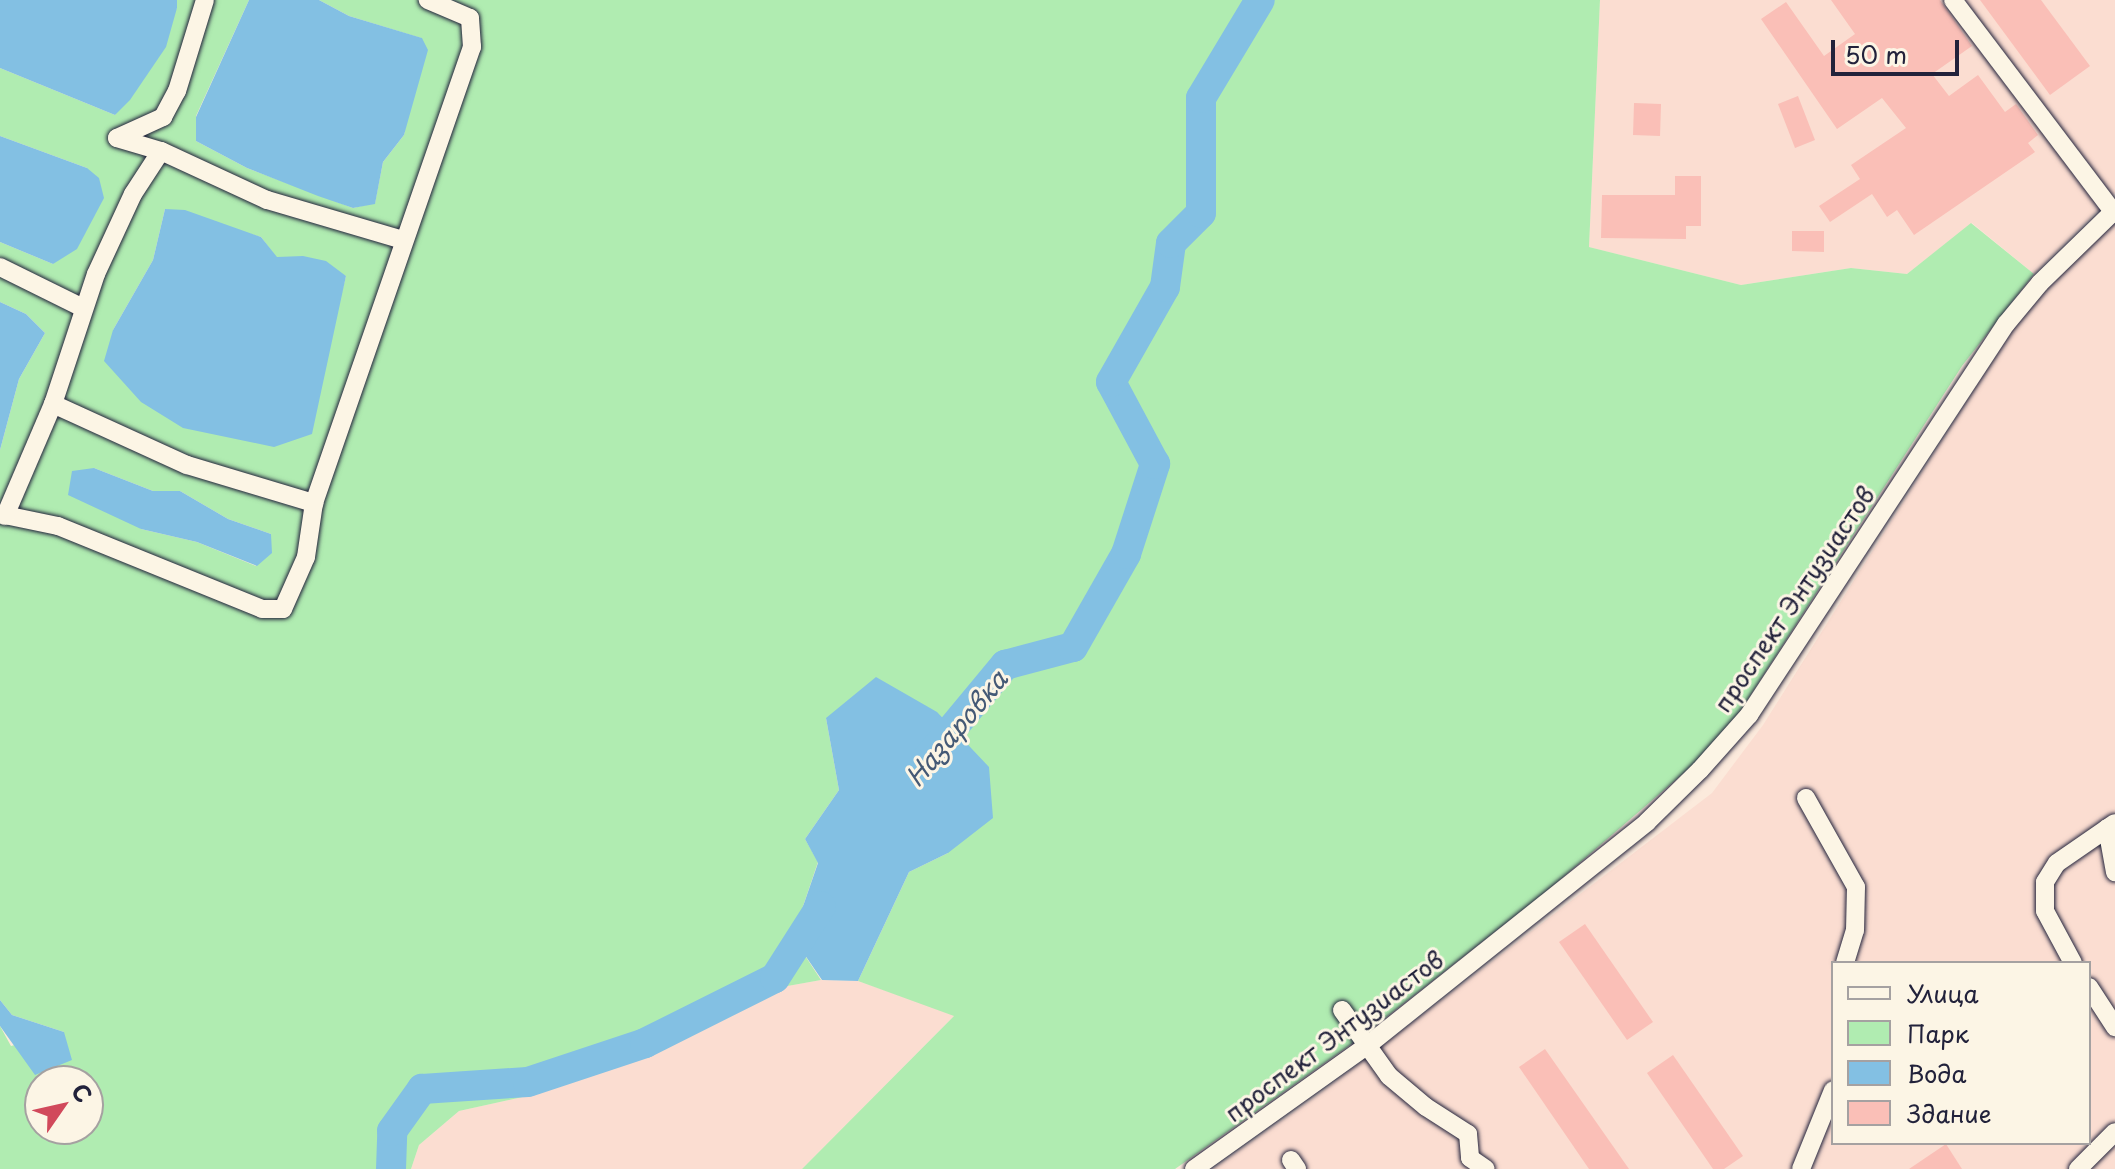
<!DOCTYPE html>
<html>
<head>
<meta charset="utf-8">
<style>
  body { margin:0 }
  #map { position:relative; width:2115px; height:1169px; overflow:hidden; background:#fceadc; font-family:"Playpen Sans",sans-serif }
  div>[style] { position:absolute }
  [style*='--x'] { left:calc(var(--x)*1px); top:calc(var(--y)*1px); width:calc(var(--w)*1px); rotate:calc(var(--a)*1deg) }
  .built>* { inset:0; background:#fbddd1 }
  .green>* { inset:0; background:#b0ecb1 }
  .water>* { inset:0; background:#83c0e3 }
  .river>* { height:30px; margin:-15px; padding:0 15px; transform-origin:15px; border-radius:15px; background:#83c0e3 }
  .building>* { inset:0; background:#fabfb7 }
  .roads { filter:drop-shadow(0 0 2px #22223b) drop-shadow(0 0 2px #22223b) }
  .minor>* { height:18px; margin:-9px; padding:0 9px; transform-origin:9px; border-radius:9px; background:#fcf5e5 }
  span { translate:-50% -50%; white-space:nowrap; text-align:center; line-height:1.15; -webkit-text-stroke:6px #fcf5e5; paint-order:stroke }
  .street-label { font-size:24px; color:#22223b }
  .water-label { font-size:26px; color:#445976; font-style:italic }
  .legend { position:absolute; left:1831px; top:961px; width:260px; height:184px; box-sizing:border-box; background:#fcf5e5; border:2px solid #a5a1a1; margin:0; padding:10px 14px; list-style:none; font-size:24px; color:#22223b }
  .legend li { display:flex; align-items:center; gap:16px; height:40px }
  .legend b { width:40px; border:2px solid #a5a1a1 }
  .north { position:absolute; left:24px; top:1065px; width:80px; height:80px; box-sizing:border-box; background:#fcf5e5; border:2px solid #a5a1a1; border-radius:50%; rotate:56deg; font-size:22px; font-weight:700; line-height:32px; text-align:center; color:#22223b }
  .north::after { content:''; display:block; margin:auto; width:28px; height:36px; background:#d1495b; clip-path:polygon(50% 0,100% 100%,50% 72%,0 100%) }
  .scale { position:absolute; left:1831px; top:40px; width:128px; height:36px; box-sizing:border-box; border:4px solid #22223b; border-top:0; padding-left:10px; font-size:24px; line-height:28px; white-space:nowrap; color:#22223b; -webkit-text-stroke:6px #fcf5e5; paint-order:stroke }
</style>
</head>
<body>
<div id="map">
  <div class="built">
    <div style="clip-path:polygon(1600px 0,2115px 0,2115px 193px,2034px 274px,1972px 223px,1907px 274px,1851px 268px,1741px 285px,1589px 247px)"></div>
    <div style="clip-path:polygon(evenodd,2115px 221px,2115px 1169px,1213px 1169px,1314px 1098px,1712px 793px,1763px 725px,2012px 329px,2046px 288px,2115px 221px,1833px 963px,2089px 963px,2089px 1143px,1833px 1143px,1833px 963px)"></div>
    <div style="clip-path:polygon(821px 980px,858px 981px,955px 1015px,802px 1169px,411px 1169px,419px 1145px,459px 1111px,527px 1096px,649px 1056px,782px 987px)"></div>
  </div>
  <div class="green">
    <div style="clip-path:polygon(evenodd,177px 0,249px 0,196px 116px,196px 141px,247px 168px,353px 208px,375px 203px,383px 162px,404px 135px,421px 38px,349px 16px,319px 0,1600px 0,1589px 247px,1741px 285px,1851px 268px,1907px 274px,1971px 223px,2034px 274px,1962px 366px,1741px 710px,1693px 765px,1547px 891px,1357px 1040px,1175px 1169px,802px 1169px,954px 1016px,858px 981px,909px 872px,948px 853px,826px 718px,839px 790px,805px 839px,818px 862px,800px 915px,798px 945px,821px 980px,782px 987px,649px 1056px,527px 1096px,459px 1111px,419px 1145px,411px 1169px,0 1169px,0 1026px,11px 1046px,64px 1032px,12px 1015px,0 1000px,0 450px,19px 379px,45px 333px,26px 314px,0 302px,0 242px,53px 264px,87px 168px,0 136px,0 68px,115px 115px,177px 8px,177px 0,165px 209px,261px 237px,276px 257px,346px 276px,329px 343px,113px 330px,153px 260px,165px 209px,177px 0,94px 468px,153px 491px,180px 491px,228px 519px,271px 534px,256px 566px,197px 542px,141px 529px,94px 468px,177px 0,40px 1081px,88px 1081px,88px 1129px,40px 1129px,40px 1081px)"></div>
  </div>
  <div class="water">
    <div style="clip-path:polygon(0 0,177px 0,177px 8px,166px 47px,130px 100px,115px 115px,0 68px)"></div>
    <div style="clip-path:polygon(249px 0,319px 0,349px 16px,422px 38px,428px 50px,404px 135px,383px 162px,375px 204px,353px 208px,318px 196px,247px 168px,196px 141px,196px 117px)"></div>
    <div style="clip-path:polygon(0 136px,87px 168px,99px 178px,104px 198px,77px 249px,53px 264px,0 242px)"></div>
    <div style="clip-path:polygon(165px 209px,185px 210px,261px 237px,277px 257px,303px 256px,326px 261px,346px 276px,312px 434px,274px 447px,183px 428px,141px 402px,104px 361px,113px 330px,153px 260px)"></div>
    <div style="clip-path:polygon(0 302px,26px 314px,45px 333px,19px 379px,0 450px)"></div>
    <div style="clip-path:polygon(94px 468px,153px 491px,180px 491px,228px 519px,271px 534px,272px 553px,257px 566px,197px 542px,141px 529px,68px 495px,72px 471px)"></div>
    <div style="clip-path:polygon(876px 677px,937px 712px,989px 767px,993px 818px,948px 853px,909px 872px,858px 981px,822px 980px,798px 945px,800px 915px,818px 863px,805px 839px,839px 790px,826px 718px)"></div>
    <div style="clip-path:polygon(0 1000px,12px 1015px,64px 1032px,72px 1060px,35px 1075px,0 1026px)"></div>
  </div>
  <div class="river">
    <div style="--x:926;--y:760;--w:124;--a:-50.3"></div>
    <div style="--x:1005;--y:665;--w:70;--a:-14.8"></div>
    <div style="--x:1073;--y:647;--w:107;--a:-60.3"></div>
    <div style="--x:1126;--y:554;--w:95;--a:-72.1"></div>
    <div style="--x:1155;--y:464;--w:93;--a:-118.2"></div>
    <div style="--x:1111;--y:382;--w:109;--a:-60.4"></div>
    <div style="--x:1165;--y:287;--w:44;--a:-82.2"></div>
    <div style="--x:1171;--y:243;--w:42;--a:-45"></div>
    <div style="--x:1201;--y:213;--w:115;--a:-90"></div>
    <div style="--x:1201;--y:98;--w:114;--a:-59"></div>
    <div style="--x:391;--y:1169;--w:38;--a:-88"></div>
    <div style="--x:392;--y:1131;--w:52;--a:-54.5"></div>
    <div style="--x:422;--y:1089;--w:106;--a:-3.8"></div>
    <div style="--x:528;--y:1082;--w:123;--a:-18.4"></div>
    <div style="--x:645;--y:1043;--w:145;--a:-26.6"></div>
    <div style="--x:775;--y:978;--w:85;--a:-57.4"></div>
  </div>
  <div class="building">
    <div style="clip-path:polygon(1831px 0,1940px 0,1972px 46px,1932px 74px,1949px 96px,1978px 75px,2005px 112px,2016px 104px,2038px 135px,2028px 143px,2035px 152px,1914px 235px,1897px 210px,1887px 217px,1872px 194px,1830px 222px,1819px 206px,1860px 179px,1851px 165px,1906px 128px,1882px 98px,1837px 129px,1761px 19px,1786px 2px,1824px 56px,1855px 34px)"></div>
    <div style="clip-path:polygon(1980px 0,2041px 0,2090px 66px,2050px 95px)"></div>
    <div style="clip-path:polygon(1798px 96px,1815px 140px,1795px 148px,1778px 104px)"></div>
    <div style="clip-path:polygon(1634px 103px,1661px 104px,1660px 136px,1633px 135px)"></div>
    <div style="clip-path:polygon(1675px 176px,1701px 176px,1701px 226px,1686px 226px,1686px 239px,1601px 238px,1602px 195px,1675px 195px)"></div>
    <div style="clip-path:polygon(1792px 231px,1824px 231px,1824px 252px,1792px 251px)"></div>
    <div style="clip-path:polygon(1585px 924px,1653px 1022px,1627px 1040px,1559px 942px)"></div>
    <div style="clip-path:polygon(1545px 1049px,1629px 1169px,1589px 1169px,1519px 1067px)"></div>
    <div style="clip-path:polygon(1673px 1055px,1743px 1156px,1724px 1169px,1713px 1169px,1647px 1073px)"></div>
    <div style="clip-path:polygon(1946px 1144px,1962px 1169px,1909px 1169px)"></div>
  </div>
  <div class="roads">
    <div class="minor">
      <div style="--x:1953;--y:0;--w:268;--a:52.9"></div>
      <div style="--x:117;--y:138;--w:46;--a:16.5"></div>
      <div style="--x:161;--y:151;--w:117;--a:24.8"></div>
      <div style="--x:267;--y:200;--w:142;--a:16.4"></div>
      <div style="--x:117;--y:138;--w:51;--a:-24.5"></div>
      <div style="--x:163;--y:117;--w:30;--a:-62"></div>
      <div style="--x:177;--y:91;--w:95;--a:-72.9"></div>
      <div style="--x:0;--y:267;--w:93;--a:26.3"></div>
      <div style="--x:53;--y:404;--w:147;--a:24.5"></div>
      <div style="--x:187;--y:465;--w:133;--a:16.7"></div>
      <div style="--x:0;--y:514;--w:59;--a:11.7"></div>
      <div style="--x:58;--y:526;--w:220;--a:22.1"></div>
      <div style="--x:262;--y:609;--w:21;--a:0"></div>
      <div style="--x:283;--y:609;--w:57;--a:-66.1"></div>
      <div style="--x:306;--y:557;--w:55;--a:-81.6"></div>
      <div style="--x:314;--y:503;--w:483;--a:-70.9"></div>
      <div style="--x:472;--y:47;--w:29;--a:-94"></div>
      <div style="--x:470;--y:18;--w:46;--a:-156.8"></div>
      <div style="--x:5;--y:516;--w:122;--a:-66.8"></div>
      <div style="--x:53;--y:404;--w:137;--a:-71.7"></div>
      <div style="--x:96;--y:274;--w:88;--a:-65.2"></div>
      <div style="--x:133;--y:194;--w:51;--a:-56.9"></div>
      <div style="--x:1806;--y:798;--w:102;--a:60.7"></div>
      <div style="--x:1856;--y:887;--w:43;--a:91.3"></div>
      <div style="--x:1855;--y:930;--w:34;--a:107"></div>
      <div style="--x:2107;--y:828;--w:45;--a:79.7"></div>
      <div style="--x:2073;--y:963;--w:59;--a:-118.3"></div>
      <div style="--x:2045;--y:911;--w:29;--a:-90"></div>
      <div style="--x:2045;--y:882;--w:22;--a:-58"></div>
      <div style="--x:2057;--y:863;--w:70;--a:-34.6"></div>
      <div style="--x:2089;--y:987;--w:48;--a:57"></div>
      <div style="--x:1342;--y:1010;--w:81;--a:54.5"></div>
      <div style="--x:1389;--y:1076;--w:48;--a:40"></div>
      <div style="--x:1426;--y:1107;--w:50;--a:32.7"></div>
      <div style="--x:1468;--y:1134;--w:24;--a:85"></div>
      <div style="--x:1470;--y:1158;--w:19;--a:35"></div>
      <div style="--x:1291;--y:1160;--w:11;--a:56"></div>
      <div style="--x:1194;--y:1169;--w:214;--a:-35.5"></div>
      <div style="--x:1368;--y:1045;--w:357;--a:-38.6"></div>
      <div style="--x:1647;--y:822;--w:74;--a:-44.5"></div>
      <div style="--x:1700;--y:770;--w:74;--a:-48.3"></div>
      <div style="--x:1749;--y:715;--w:468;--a:-56.7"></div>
      <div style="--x:2006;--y:324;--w:53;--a:-50.3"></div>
      <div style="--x:2040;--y:283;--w:105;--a:-44.2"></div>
      <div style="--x:1801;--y:1169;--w:85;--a:-67.9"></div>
      <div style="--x:2078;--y:1169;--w:52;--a:-45"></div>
    </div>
  </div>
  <div class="street-label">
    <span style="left:1794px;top:599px;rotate:-56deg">проспект Энтузиастов</span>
    <span style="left:1334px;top:1036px;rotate:-37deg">проспект Энтузиастов</span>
  </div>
  <div class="water-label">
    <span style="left:956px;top:728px;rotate:-50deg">Назаровка</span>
  </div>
  <ul class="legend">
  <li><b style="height:10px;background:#fcf5e5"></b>Улица</li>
  <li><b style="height:22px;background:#b0ecb1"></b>Парк</li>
  <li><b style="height:22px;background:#83c0e3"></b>Вода</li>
  <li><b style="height:22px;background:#fabfb7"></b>Здание</li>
  </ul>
  <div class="north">С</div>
  <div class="scale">50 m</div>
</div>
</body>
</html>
